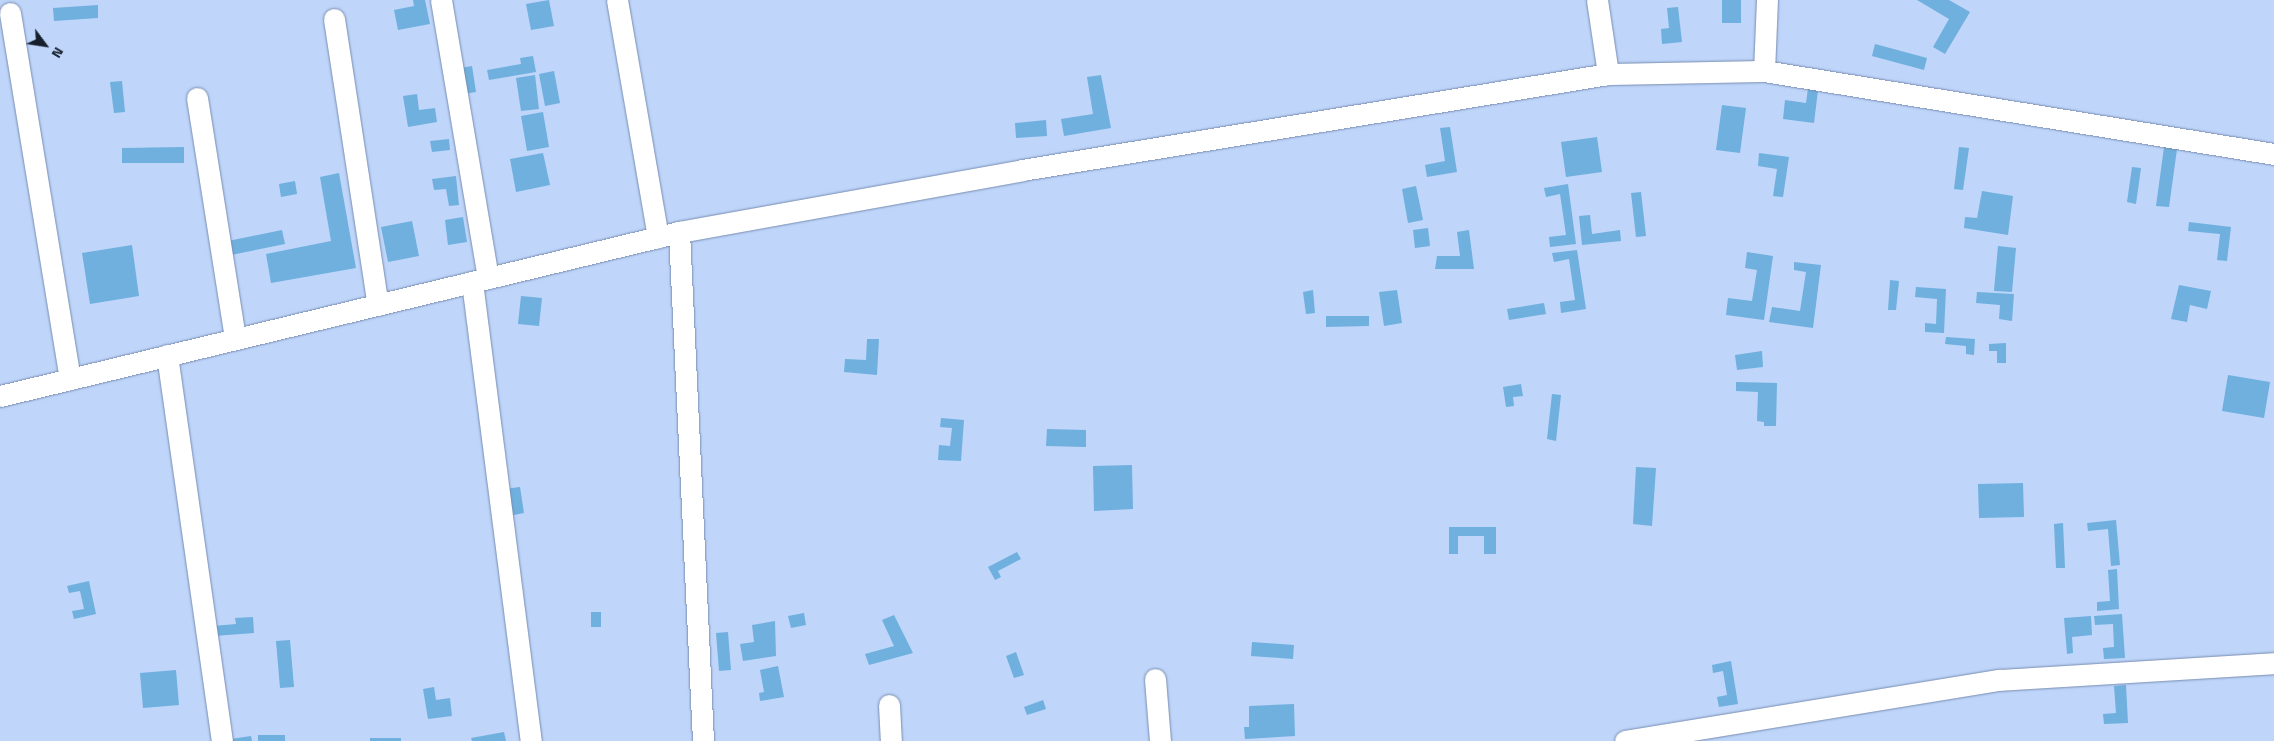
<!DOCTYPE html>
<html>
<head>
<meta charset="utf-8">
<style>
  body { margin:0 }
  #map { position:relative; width:2274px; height:741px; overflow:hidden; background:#bfd5fa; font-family:"Titillium Web",sans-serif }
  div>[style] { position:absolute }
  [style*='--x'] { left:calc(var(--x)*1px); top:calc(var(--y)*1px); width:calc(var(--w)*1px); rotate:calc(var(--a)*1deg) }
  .building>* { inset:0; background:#6fb0de }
  .roads { filter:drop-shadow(0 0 1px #788db0) drop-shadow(0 0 1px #788db0) }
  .street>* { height:21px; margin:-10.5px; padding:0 10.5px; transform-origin:10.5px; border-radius:10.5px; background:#fff }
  span { translate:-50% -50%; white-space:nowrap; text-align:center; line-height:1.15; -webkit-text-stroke:4.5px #bfd5fa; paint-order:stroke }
  .north { position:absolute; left:20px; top:20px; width:50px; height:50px; -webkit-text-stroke:4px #bfd5fa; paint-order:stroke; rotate:121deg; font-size:14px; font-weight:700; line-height:20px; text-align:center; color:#18202d }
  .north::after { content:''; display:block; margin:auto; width:18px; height:22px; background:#18202d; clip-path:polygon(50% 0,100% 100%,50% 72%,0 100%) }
</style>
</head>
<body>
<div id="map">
  <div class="building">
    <div style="clip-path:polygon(413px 0,425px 0,430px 24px,398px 30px,394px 10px,414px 6px)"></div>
    <div style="clip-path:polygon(549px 0,554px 26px,531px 30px,526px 4px)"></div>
    <div style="clip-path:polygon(1722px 0,1741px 0,1741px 23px,1722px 23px)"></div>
    <div style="clip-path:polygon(1917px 0,1949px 0,1970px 12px,1945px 54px,1933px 47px,1949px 19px)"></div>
    <div style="clip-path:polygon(98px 5px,98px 18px,54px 21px,53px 8px)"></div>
    <div style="clip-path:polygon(1678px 7px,1682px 42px,1662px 44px,1661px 29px,1669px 28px,1667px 8px)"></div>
    <div style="clip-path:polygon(1875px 44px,1927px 58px,1924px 70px,1872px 56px)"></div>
    <div style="clip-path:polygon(533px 56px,536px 72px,489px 80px,487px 70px,521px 64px,520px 58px)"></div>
    <div style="clip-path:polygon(472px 66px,476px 92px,464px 94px,460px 68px)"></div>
    <div style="clip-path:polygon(554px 71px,560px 103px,545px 106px,539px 74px)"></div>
    <div style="clip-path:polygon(535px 75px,539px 109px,521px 111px,516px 78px)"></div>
    <div style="clip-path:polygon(1101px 75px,1111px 128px,1064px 136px,1061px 119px,1093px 114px,1087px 77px)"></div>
    <div style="clip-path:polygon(122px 81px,125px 112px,114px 113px,110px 82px)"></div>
    <div style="clip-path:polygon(1809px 81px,1819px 82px,1814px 123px,1783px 119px,1785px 100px,1806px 103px)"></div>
    <div style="clip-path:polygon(417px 94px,419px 110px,435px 108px,437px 122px,408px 127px,403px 96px)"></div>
    <div style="clip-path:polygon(1722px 105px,1746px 108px,1740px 153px,1716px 150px)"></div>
    <div style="clip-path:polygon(543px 112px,549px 147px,527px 151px,521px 116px)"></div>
    <div style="clip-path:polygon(1046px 120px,1047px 136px,1016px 138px,1015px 123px)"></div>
    <div style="clip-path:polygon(1450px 127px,1457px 172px,1427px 177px,1425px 165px,1445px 161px,1440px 128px)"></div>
    <div style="clip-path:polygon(1597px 137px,1602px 172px,1566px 177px,1561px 142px)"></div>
    <div style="clip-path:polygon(449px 139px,450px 150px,432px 152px,430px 141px)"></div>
    <div style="clip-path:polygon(2165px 140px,2178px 142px,2169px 207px,2156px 206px)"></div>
    <div style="clip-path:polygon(184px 147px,184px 163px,122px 163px,122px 148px)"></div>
    <div style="clip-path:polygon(1959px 147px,1969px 148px,1963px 190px,1954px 189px)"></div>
    <div style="clip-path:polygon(543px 153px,550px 185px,516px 192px,510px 159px)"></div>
    <div style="clip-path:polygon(1759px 153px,1789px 157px,1783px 197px,1773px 196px,1777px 169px,1758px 166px)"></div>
    <div style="clip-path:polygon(2132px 167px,2141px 168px,2136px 204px,2127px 202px)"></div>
    <div style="clip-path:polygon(339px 173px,356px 268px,271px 283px,266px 254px,331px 241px,320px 177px)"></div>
    <div style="clip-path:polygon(456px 176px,459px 205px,449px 206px,446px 189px,434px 190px,432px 179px)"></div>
    <div style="clip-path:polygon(295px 181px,297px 194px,281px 197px,279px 184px)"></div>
    <div style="clip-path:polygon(1568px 184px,1576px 244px,1550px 247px,1549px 237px,1566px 235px,1560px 194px,1546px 197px,1544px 188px)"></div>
    <div style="clip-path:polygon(1416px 186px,1423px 220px,1408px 223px,1402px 189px)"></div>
    <div style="clip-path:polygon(1982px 191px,2013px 196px,2008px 235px,1964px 228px,1965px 217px,1977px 218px)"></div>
    <div style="clip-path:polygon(1641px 192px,1646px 236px,1636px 237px,1631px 193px)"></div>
    <div style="clip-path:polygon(1590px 215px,1592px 234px,1620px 230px,1621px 241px,1582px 245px,1579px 216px)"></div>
    <div style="clip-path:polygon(463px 217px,467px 242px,448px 245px,445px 220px)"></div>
    <div style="clip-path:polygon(412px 221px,419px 256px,388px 262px,381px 227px)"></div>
    <div style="clip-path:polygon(2189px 222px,2231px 227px,2227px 261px,2217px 260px,2220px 234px,2188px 231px)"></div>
    <div style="clip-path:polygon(1428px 228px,1430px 246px,1415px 248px,1413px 230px)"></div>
    <div style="clip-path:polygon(282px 230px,285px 244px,226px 256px,223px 242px)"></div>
    <div style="clip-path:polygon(1469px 230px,1474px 269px,1435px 269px,1437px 256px,1460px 256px,1457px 232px)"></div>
    <div style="clip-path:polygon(132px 245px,139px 296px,90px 304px,82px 253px)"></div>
    <div style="clip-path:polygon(1998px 246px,2016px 248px,2012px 292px,1994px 291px)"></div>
    <div style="clip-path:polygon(1577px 250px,1586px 309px,1561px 313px,1560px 302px,1575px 300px,1569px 259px,1554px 262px,1552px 253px)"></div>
    <div style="clip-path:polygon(1747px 252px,1773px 256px,1764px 320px,1726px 315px,1728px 298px,1752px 301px,1757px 270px,1745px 268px)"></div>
    <div style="clip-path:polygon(1794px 262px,1821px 265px,1813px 328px,1769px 322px,1772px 307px,1800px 311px,1806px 272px,1794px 270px)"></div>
    <div style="clip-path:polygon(1890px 280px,1899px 281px,1896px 310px,1888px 310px)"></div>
    <div style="clip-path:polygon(2179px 285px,2211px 291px,2207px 309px,2190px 305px,2187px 322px,2171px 319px)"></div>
    <div style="clip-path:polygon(1916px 287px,1946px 289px,1944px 333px,1925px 332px,1925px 323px,1936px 324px,1937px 299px,1915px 297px)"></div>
    <div style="clip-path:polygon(1313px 290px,1315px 313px,1306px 314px,1303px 292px)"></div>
    <div style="clip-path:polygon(1397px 290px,1402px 323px,1384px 326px,1379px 292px)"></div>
    <div style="clip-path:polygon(1977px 292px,2014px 294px,2012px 321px,1999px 319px,2000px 305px,1976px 303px)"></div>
    <div style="clip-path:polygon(521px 296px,542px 298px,539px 326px,518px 324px)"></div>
    <div style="clip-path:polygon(1544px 303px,1546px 314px,1509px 320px,1507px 309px)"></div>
    <div style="clip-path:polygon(1326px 316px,1369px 316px,1369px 326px,1326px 327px)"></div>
    <div style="clip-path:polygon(1946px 337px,1975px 339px,1974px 355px,1966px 354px,1966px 346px,1945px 344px)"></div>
    <div style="clip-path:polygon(867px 339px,879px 339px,877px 375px,844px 372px,845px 359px,866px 360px)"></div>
    <div style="clip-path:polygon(2006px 343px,2006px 363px,1997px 363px,1997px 351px,1989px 351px,1989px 344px)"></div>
    <div style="clip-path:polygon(1762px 351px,1763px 367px,1737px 370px,1735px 355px)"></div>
    <div style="clip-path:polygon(2228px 375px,2270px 382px,2264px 418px,2222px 411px)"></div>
    <div style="clip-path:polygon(1736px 382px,1777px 383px,1776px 426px,1764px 426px,1764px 422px,1757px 421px,1758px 392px,1736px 391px)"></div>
    <div style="clip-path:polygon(1521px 384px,1523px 396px,1513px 397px,1514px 406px,1506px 407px,1503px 387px)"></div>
    <div style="clip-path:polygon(1552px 394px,1561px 395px,1556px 441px,1547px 439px)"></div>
    <div style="clip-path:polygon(941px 418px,964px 420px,961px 461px,938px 460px,939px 445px,950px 446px,952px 428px,940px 427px)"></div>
    <div style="clip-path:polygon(1047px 429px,1086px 430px,1086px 447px,1046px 446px)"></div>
    <div style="clip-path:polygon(1132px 465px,1133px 509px,1094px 511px,1093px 466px)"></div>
    <div style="clip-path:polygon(1636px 467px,1656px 468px,1652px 526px,1633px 524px)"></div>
    <div style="clip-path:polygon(2023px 483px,2024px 517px,1979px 518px,1978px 484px)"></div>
    <div style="clip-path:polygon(520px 487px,524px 513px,509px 516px,505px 489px)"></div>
    <div style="clip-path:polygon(2116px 520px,2120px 565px,2111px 566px,2108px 529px,2088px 531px,2087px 523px)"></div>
    <div style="clip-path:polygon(2063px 523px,2065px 568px,2056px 568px,2054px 524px)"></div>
    <div style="clip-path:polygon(1449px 527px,1496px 527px,1496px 554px,1484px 554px,1484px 536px,1458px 536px,1458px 554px,1449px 554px)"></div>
    <div style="clip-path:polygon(1017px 552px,1021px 559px,998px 571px,1001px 577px,995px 580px,988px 567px)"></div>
    <div style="clip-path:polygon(2117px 569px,2119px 609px,2097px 611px,2097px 602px,2110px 601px,2108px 570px)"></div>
    <div style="clip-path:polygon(89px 581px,96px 614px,74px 619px,72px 611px,84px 609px,80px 591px,69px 593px,67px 586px)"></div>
    <div style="clip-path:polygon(591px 612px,601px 612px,601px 627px,591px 627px)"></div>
    <div style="clip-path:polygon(804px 613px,806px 625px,791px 628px,788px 616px)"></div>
    <div style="clip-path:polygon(2122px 614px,2125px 658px,2104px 659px,2103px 648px,2114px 647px,2113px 624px,2095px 625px,2094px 616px)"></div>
    <div style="clip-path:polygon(894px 615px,913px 653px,869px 665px,865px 654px,894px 646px,882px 620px)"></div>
    <div style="clip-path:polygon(2091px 616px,2092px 635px,2072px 637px,2073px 653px,2067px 654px,2064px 618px)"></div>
    <div style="clip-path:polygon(253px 617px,254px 633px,214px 636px,213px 626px,236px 624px,235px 618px)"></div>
    <div style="clip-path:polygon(775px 621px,776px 656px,743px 661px,740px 644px,754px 642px,752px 625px)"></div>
    <div style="clip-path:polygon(728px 632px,731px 670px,719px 671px,716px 633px)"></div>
    <div style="clip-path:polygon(290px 640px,294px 687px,280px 688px,276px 641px)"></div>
    <div style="clip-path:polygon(1252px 642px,1294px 645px,1293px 659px,1251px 656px)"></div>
    <div style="clip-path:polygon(1016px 652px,1024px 675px,1014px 678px,1006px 656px)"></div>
    <div style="clip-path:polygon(1731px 661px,1738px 704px,1719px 707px,1717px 697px,1727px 695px,1723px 671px,1713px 673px,1712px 665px)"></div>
    <div style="clip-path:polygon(778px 666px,784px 697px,760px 701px,759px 693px,764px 692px,760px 670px)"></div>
    <div style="clip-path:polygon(176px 670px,179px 705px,143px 708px,140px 673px)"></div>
    <div style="clip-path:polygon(2126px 685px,2128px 723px,2104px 724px,2103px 714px,2116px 713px,2114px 686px)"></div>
    <div style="clip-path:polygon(434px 687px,436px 700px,450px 698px,452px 716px,428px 719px,423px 689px)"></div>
    <div style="clip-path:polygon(1043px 700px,1046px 709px,1027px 715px,1024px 707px)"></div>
    <div style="clip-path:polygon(1294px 704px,1295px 736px,1245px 739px,1244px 727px,1249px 727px,1249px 706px)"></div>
    <div style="clip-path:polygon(504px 732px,506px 741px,472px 741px,471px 738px)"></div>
    <div style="clip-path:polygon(258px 735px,285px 735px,285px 741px,258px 741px)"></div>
    <div style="clip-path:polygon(251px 736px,252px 741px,231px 741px,231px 739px)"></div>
    <div style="clip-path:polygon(370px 738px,401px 738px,401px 741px,370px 741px)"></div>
  </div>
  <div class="roads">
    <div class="street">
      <div style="--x:441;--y:0;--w:282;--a:80.4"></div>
      <div style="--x:617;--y:0;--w:241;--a:80.2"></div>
      <div style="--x:1597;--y:0;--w:75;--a:81.5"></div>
      <div style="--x:10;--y:13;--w:371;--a:80.7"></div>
      <div style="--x:334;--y:19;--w:289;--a:81.3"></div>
      <div style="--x:1764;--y:71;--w:71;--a:-87.6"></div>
      <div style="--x:197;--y:98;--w:244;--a:81"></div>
      <div style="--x:679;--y:232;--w:510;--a:87.3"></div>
      <div style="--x:472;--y:282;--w:463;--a:82.7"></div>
      <div style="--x:167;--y:355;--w:390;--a:81.9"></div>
      <div style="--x:0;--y:396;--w:699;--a:-13.58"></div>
      <div style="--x:679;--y:232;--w:349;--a:-10.2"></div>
      <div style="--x:1022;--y:170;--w:594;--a:-9.3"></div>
      <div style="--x:1608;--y:74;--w:156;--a:-1.1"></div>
      <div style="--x:1764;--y:71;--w:517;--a:9.24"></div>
      <div style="--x:1155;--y:679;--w:62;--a:85.4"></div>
      <div style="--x:889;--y:705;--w:36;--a:87"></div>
      <div style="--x:1625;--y:741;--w:379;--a:-9.3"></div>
      <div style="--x:1999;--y:680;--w:276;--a:-3.5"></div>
    </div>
  </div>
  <div class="north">N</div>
</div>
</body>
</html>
